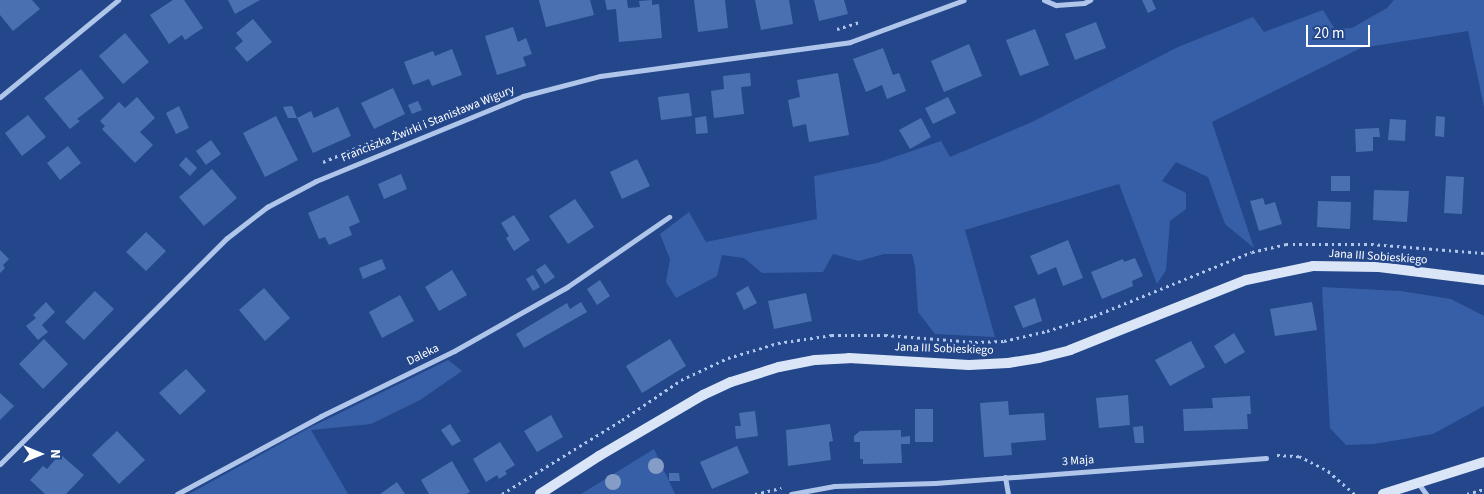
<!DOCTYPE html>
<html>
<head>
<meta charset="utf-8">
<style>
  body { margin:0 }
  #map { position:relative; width:1484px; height:494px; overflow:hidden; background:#23478a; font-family:"Source Sans 3",sans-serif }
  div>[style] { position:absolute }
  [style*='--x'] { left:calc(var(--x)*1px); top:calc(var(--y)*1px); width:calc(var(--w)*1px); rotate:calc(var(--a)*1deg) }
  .green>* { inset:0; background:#375fa7 }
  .building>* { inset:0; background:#4b70b2 }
  .path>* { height:3px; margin-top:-1.5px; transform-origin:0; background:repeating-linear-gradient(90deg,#b0c5ea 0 2.5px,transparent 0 6.5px) }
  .minor>* { height:5px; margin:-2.5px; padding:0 2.5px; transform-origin:2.5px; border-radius:2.5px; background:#b0c5ea }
  .secondary>* { height:10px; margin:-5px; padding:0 5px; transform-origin:5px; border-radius:5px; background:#dbe5f8 }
  .trees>* { width:16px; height:16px; margin:-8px; border-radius:50%; background:#849cc6 }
  span { translate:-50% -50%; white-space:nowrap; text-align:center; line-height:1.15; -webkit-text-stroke:4.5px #23478a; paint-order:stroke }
  .street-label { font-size:12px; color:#fff }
  .north { position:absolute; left:15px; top:429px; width:50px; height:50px; -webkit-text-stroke:4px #23478a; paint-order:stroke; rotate:90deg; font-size:14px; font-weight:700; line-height:20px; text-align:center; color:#fff }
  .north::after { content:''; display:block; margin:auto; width:18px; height:22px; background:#fff; clip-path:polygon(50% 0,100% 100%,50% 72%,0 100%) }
  .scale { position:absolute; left:1306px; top:25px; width:64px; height:22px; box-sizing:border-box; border:2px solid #fff; border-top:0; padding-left:6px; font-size:15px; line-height:18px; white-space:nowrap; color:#fff; -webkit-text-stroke:4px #23478a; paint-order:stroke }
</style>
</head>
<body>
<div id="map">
  <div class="green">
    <div style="clip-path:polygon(1394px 0,1484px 0,1484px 107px,1468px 31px,1361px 48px,1212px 122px,1254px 248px,1225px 224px,1208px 177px,1176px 162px,1162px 181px,1186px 193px,1186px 209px,1170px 221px,1166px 270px,1157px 284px,1119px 184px,965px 230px,995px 337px,935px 334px,918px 312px,915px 266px,912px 254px,884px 254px,859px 261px,833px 254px,823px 272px,762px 273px,744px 258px,722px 255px,717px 276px,676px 298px,666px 282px,670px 259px,660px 234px,689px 212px,706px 242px,817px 219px,814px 176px,877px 163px,941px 141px,950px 157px,1032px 122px,1178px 47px,1253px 17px,1264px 32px,1323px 10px,1335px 29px,1352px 28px,1387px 8px)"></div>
    <div style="clip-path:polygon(1322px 287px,1401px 291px,1451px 299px,1484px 316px,1484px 406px,1433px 434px,1374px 444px,1346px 445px,1330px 428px)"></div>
    <div style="clip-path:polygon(448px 360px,462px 371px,420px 400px,371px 424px,311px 430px,348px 494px,189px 494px,309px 428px)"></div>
    <div style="clip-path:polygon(654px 449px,675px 494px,581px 494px)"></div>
  </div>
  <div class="building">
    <div style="clip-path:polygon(0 0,32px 0,40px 9px,13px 31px,0 15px)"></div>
    <div style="clip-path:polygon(173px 0,184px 0,203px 28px,185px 40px,182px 35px,169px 44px,150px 15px)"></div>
    <div style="clip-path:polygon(228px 0,260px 0,235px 14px)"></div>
    <div style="clip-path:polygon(539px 0,590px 0,594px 15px,546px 27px)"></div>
    <div style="clip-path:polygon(605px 0,627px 0,628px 8px,640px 7px,639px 1px,652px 0,652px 5px,659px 4px,662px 38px,619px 42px,616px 9px,607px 10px)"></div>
    <div style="clip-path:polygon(694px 0,725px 0,728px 28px,698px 32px)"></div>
    <div style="clip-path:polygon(755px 0,789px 0,793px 24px,761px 30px)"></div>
    <div style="clip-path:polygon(814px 0,844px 0,848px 14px,819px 21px)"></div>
    <div style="clip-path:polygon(1142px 0,1152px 0,1156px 9px,1148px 13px)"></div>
    <div style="clip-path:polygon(253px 19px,272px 42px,247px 62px,235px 48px,243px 41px,236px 33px)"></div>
    <div style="clip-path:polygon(1096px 22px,1106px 48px,1075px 60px,1065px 34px)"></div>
    <div style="clip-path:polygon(513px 27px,518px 42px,526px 38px,532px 54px,523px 57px,526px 66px,497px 75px,485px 36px)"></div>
    <div style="clip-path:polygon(1035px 29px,1049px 65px,1020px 76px,1006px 40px)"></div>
    <div style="clip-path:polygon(125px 33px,149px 62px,123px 84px,99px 56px)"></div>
    <div style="clip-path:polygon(969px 44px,982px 76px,944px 92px,931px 61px)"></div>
    <div style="clip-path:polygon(883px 48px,893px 75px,899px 73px,906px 91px,887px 99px,882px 85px,866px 92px,853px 59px)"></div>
    <div style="clip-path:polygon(452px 49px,462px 75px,432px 86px,429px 79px,413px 85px,404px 62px,433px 51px,435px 56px)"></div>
    <div style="clip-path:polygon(81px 69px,104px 98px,77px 119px,80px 121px,70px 129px,44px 98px)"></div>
    <div style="clip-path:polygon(750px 73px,751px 86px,741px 87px,744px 114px,714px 118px,711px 91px,724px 89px,723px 76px)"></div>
    <div style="clip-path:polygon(838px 73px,849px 135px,809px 142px,806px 124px,793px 127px,788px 100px,800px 97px,797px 80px)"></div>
    <div style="clip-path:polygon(393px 88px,405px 114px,374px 129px,361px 103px)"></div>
    <div style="clip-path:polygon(689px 93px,692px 116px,661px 120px,658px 97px)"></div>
    <div style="clip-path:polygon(137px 97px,155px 118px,140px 132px,153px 145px,135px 163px,102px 129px,105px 126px,100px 121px,119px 102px,125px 108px)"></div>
    <div style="clip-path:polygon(948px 97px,956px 113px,933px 124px,925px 108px)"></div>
    <div style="clip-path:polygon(418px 101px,422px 110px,412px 114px,408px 105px)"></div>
    <div style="clip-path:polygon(179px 106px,189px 128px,176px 134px,166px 113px)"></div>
    <div style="clip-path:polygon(292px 106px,297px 118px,311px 111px,314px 118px,338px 107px,351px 136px,313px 153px,297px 118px,288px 118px,283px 107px)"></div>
    <div style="clip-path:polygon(28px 115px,46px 137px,22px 156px,5px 133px)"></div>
    <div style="clip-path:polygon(276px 116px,298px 160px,265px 177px,243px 133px)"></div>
    <div style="clip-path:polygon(706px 116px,708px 133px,696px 134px,695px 118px)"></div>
    <div style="clip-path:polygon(1436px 116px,1445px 117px,1444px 137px,1435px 136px)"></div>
    <div style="clip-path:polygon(921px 118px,931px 137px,910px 149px,899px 130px)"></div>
    <div style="clip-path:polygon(1390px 119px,1406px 120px,1405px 141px,1388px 140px)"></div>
    <div style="clip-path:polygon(1379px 128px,1380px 137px,1373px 137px,1373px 151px,1356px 152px,1355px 129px)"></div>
    <div style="clip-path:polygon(211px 140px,221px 154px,206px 165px,196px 151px)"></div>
    <div style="clip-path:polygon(68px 146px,81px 163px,60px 180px,47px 163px)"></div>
    <div style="clip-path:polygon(186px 157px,197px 168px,190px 176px,179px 165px)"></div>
    <div style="clip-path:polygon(637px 159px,650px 186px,622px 199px,610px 172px)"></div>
    <div style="clip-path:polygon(212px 169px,237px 198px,204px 226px,179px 197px)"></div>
    <div style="clip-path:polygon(401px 174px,407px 189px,384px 199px,378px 184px)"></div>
    <div style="clip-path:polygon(1331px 176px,1350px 176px,1350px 191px,1331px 191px)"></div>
    <div style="clip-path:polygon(1446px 176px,1464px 177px,1462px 214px,1444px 213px)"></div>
    <div style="clip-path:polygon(1374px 190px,1409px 191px,1407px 222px,1373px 220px)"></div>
    <div style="clip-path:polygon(348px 195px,360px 222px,349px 227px,352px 235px,329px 245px,325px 237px,319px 239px,308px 213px)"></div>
    <div style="clip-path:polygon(1263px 198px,1265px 205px,1275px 202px,1282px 224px,1259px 231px,1250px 201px)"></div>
    <div style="clip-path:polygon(575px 199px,594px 227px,568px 244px,549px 216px)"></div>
    <div style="clip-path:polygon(1318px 201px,1351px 202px,1350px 229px,1317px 227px)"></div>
    <div style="clip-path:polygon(514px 215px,530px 240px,514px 251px,506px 238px,509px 236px,501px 223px)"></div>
    <div style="clip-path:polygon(146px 232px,166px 251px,146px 271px,126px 252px)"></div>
    <div style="clip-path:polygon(1068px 240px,1083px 278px,1063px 286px,1056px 267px,1038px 275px,1030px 256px)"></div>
    <div style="clip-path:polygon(0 250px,9px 259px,3px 265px,5px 268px,0 273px)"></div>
    <div style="clip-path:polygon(1135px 258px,1143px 276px,1132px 281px,1133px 286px,1102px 299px,1091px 272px,1123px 259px,1124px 262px)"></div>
    <div style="clip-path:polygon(382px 259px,386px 269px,363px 279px,359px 268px)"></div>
    <div style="clip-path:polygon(545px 264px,555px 277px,545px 284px,536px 270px)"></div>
    <div style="clip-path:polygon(452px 270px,467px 295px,439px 311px,425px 287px)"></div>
    <div style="clip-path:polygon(533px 275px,540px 287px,533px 291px,526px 279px)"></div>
    <div style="clip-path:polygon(600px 280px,610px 296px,597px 305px,587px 289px)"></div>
    <div style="clip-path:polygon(748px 286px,757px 303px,744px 310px,736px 293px)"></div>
    <div style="clip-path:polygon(264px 288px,290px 318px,265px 341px,239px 310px)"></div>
    <div style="clip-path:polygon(95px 291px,114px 309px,84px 340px,65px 322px)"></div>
    <div style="clip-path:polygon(806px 293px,812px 321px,774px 329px,768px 301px)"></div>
    <div style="clip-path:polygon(400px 295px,414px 321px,382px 338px,369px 312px)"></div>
    <div style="clip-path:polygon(1035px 298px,1042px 321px,1023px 328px,1014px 306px)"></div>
    <div style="clip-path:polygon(46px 302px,55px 312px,42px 325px,48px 332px,38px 340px,26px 326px,36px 318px,33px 315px)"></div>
    <div style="clip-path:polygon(581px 302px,587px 312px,524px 348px,516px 334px,567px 303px,570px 309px)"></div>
    <div style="clip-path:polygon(1312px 302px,1317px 330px,1275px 336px,1270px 309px)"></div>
    <div style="clip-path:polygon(1234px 333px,1245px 352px,1225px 364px,1214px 346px)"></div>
    <div style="clip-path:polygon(44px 339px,68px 364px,43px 389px,19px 364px)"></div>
    <div style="clip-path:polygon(670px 339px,686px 366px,642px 393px,626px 366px)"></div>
    <div style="clip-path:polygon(1191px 341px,1205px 367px,1170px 386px,1155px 360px)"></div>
    <div style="clip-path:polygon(186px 369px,206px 391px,180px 415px,159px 393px)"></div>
    <div style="clip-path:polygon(0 393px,14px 406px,0 420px)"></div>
    <div style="clip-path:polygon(1128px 395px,1130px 425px,1099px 428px,1096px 398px)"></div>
    <div style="clip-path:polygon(1250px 396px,1251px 414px,1247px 414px,1248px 429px,1184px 431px,1183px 409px,1213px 408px,1212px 398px)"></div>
    <div style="clip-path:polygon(1008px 401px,1009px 415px,1044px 413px,1046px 440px,1011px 443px,1012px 455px,984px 457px,980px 403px)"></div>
    <div style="clip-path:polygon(915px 409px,933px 409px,933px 442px,915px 442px)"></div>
    <div style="clip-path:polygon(755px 411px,758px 436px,736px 439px,735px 426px,741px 426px,739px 413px)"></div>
    <div style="clip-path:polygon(551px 415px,563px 437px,537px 452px,524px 431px)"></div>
    <div style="clip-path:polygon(450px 424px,461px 441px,452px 446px,441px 430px)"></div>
    <div style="clip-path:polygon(830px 424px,833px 441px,829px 442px,831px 460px,788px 466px,786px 430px)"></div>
    <div style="clip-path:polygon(1143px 426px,1144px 443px,1135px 443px,1133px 427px)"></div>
    <div style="clip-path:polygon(901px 430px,901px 437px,910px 436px,910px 444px,901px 444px,902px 463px,863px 464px,863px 459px,860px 459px,860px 442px,854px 442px,854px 436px,860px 431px)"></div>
    <div style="clip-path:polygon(117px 431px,145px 460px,119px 484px,92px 455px)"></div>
    <div style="clip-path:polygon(500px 442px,515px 465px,505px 471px,507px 474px,499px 479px,497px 475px,486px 482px,473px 459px)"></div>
    <div style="clip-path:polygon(737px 446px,749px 473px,712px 489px,700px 462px)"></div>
    <div style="clip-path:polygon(60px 454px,84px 475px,66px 494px,45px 494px,30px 480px,43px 466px,47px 469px)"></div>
    <div style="clip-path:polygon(452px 461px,470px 492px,466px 494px,429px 494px,421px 480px)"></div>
    <div style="clip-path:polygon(669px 473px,679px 473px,680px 481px,669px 481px)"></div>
    <div style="clip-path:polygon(397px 482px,405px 494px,380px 494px)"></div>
  </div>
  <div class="path">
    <div style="--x:837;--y:29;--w:24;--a:-17"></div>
    <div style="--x:323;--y:162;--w:59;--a:-23.1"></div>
    <div style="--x:1277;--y:455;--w:22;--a:3"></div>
    <div style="--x:1299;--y:456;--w:33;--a:27"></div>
    <div style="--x:1328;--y:471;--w:35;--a:41"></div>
    <div style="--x:502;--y:494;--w:141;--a:-31.7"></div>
    <div style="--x:622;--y:420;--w:71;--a:-34.1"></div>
    <div style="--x:681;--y:380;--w:52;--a:-25.1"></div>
    <div style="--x:728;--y:358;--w:52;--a:-16.7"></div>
    <div style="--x:778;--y:343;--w:55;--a:-8.4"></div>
    <div style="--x:832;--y:335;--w:53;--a:0"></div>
    <div style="--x:885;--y:335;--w:90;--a:4.4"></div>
    <div style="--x:975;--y:342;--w:29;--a:-2"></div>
    <div style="--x:1004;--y:341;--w:44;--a:-13.1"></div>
    <div style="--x:1047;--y:331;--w:49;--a:-17.7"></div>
    <div style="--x:1094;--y:316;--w:170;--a:-22.1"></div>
    <div style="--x:1252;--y:252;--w:35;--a:-13"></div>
    <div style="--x:1286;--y:244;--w:85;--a:0"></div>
    <div style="--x:1371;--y:244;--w:113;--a:4.6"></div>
    <div style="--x:755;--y:494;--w:27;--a:-13"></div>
    <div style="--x:1467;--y:494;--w:18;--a:-16"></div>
  </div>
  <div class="minor">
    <div style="--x:1044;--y:0;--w:13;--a:23"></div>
    <div style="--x:1056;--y:5;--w:28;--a:-4"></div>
    <div style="--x:1084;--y:3;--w:7;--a:-27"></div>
    <div style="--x:0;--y:97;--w:153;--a:-39.4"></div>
    <div style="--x:0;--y:464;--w:320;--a:-44.9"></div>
    <div style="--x:227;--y:238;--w:51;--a:-37.8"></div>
    <div style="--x:267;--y:207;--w:55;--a:-28"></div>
    <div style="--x:316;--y:181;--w:224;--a:-22.3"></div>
    <div style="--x:523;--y:96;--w:80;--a:-14.6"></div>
    <div style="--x:600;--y:76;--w:252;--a:-7.7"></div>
    <div style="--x:850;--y:42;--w:121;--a:-20.2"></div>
    <div style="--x:1005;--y:477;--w:17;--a:80"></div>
    <div style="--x:1418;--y:483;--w:14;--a:54"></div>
    <div style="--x:177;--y:494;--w:164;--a:-28.4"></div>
    <div style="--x:321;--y:416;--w:148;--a:-26"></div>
    <div style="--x:454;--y:351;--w:130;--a:-29.5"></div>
    <div style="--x:567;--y:287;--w:124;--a:-34.5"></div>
    <div style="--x:791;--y:494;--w:44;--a:-10.5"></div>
    <div style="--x:834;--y:486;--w:101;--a:-1.7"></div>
    <div style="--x:935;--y:483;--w:332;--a:-4.3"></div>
  </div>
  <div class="secondary">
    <div style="--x:540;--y:494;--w:70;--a:-32.8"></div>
    <div style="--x:599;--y:456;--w:121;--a:-30.4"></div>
    <div style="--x:703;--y:395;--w:31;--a:-25"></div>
    <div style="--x:731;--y:382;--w:50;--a:-17.4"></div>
    <div style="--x:779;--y:367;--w:37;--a:-11"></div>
    <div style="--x:815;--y:360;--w:34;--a:-3"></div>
    <div style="--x:849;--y:358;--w:120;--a:3.3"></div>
    <div style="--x:969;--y:365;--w:39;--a:-3"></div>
    <div style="--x:1008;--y:363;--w:31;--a:-9"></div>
    <div style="--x:1039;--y:358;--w:32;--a:-14"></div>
    <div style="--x:1070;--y:350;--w:189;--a:-21.7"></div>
    <div style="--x:1246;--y:280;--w:68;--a:-11.8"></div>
    <div style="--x:1313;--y:266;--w:66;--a:0.9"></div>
    <div style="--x:1379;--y:267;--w:106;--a:7.1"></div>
    <div style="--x:1383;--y:494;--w:106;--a:-17.6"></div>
  </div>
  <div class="trees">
    <div style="left:656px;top:466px"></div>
    <div style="left:613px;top:482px"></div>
  </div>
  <div class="street-label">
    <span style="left:428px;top:124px;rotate:-22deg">Franciszka Żwirki i Stanisława Wigury</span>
    <span style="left:1378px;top:257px;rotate:4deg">Jana III Sobieskiego</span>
    <span style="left:944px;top:349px;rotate:2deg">Jana III Sobieskiego</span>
    <span style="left:423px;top:355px;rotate:-26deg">Daleka</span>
    <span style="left:1078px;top:461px;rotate:-4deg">3 Maja</span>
  </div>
  <div class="north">N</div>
  <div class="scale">20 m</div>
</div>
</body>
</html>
